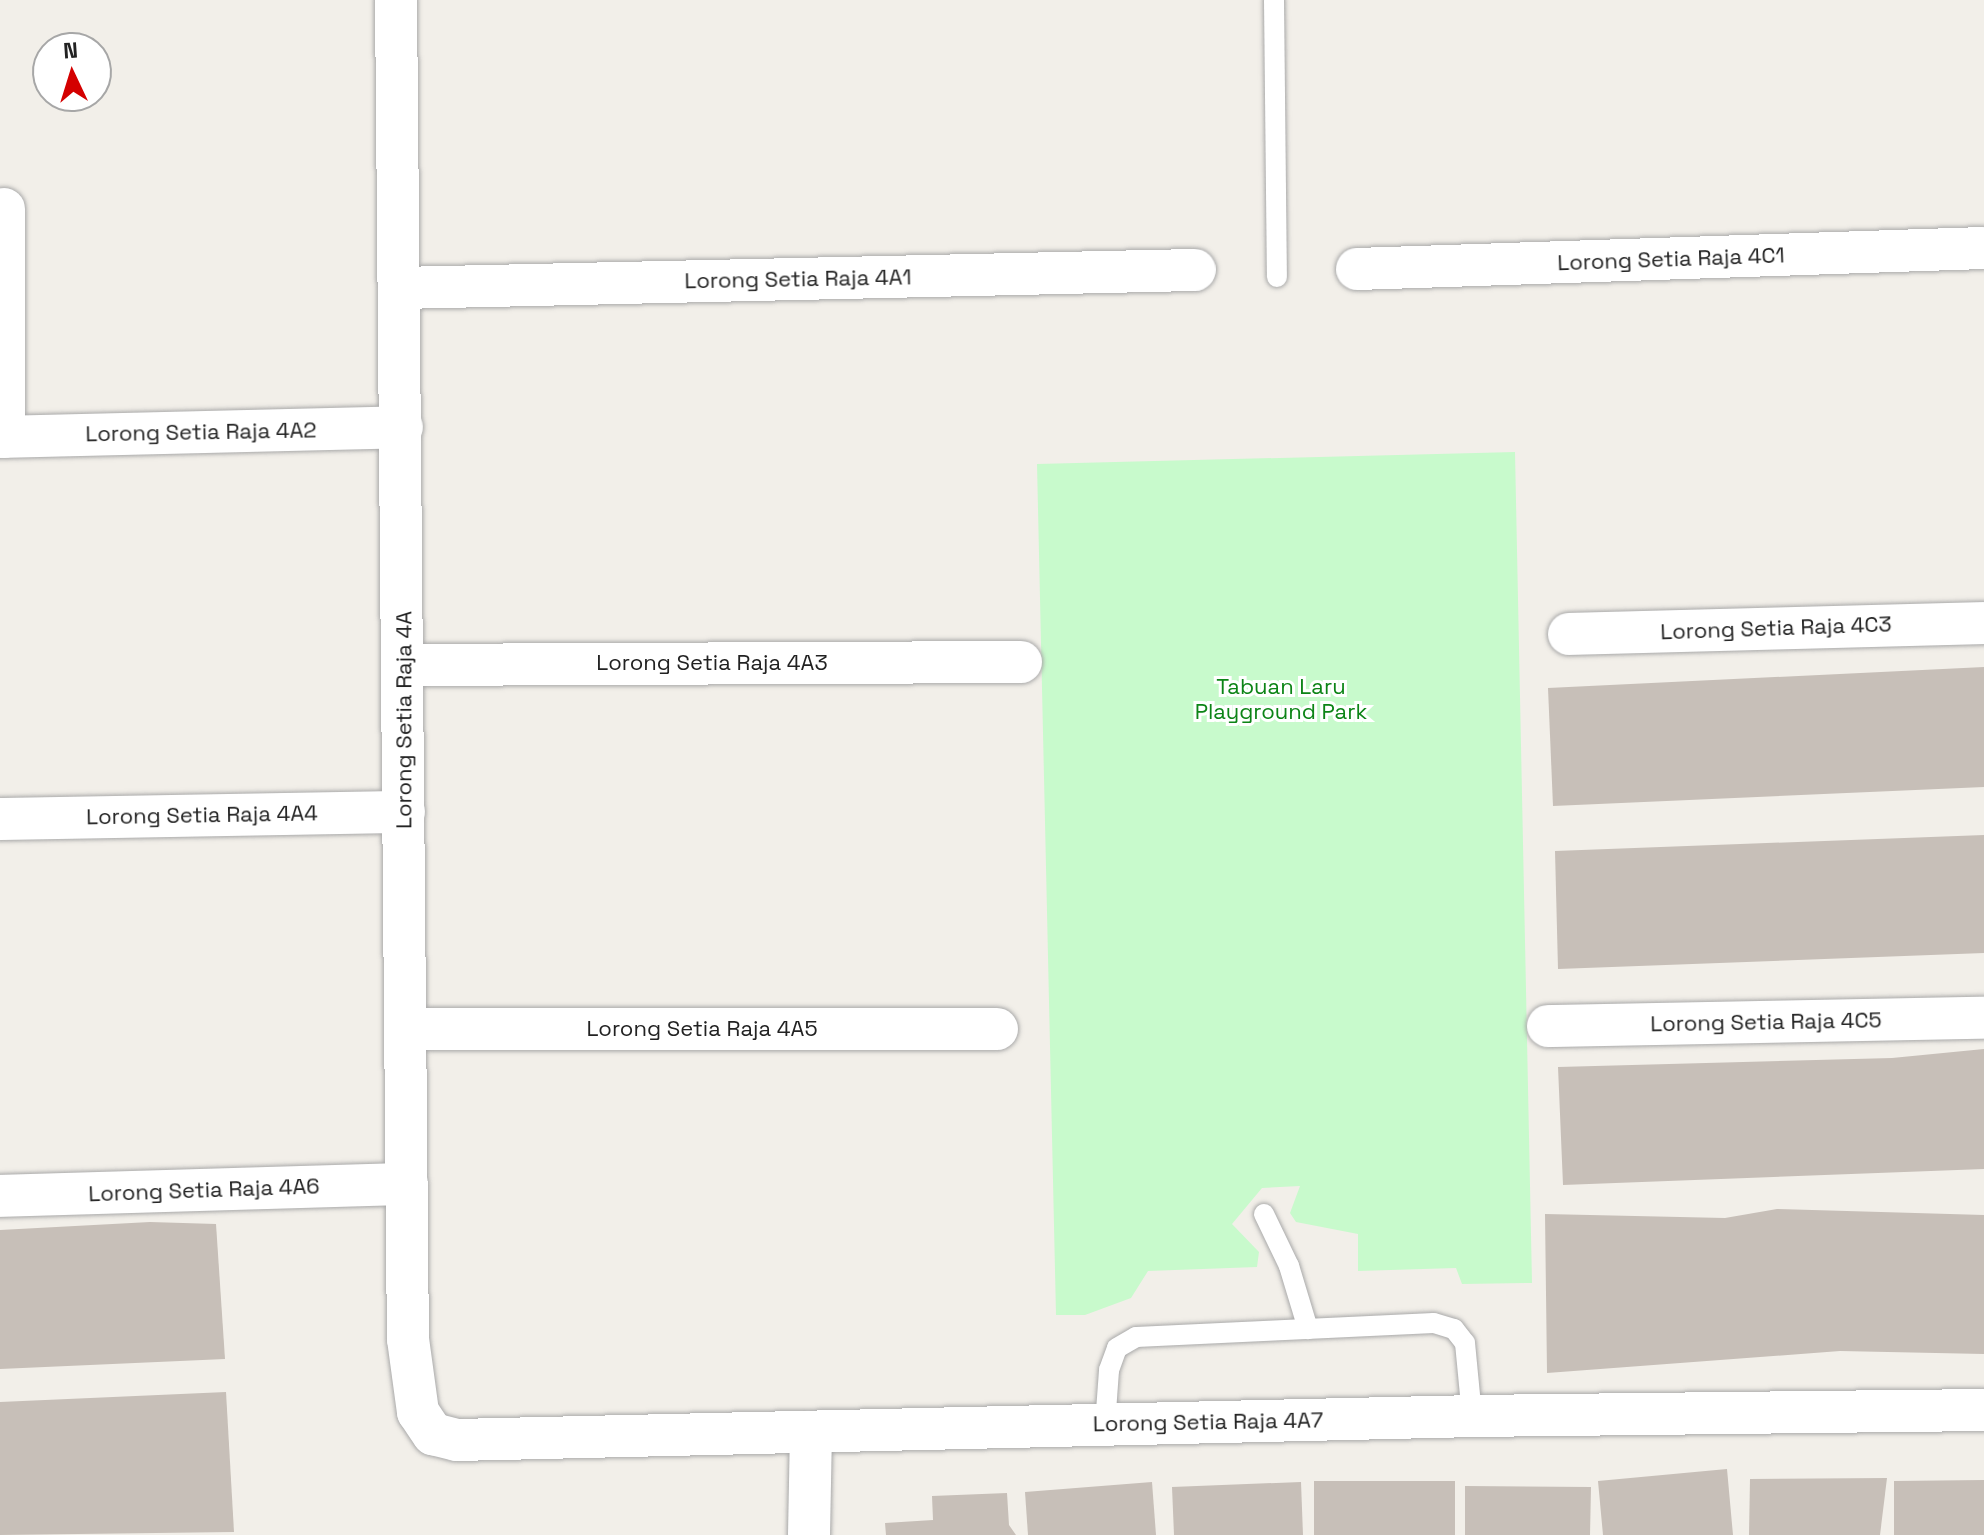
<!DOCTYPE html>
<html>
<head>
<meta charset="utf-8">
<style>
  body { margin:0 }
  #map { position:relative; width:1984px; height:1535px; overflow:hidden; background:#f2efe9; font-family:"Space Grotesk",sans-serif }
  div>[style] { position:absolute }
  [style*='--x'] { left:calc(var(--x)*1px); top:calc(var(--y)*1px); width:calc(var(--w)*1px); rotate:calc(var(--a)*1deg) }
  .park>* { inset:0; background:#c8facc }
  .building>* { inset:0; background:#c7bfb8 }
  .roads { filter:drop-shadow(0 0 2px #a9a9a9) drop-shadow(0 0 2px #a9a9a9) }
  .service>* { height:20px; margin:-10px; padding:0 10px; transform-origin:10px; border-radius:10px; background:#fff }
  .minor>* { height:42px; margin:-21px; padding:0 21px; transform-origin:21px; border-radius:21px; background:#fff }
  span { translate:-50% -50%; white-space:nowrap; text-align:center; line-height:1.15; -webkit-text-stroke:6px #fff; paint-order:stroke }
  .street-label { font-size:22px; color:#222 }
  .park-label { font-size:22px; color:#0c8416 }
  .north { position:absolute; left:32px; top:32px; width:80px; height:80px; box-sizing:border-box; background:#fff; border:2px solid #a7a7a7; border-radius:50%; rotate:356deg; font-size:22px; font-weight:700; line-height:32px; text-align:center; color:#222 }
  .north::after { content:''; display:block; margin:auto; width:28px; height:36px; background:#d40000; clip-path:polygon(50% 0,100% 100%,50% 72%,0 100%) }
</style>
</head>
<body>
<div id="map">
  <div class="park">
    <div style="clip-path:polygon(1515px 452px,1532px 1283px,1462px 1284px,1456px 1268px,1358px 1271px,1358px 1234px,1296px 1222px,1290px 1213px,1300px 1186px,1262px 1188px,1232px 1224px,1259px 1252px,1257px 1267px,1148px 1271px,1131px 1298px,1085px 1315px,1056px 1315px,1037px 464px)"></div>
  </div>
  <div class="building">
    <div style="clip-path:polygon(1984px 667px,1984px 787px,1553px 806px,1548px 688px)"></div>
    <div style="clip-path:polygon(1984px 835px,1984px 953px,1558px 969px,1555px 851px)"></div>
    <div style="clip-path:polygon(1984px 1049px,1984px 1169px,1563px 1185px,1558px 1067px,1892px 1058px)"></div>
    <div style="clip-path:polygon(1777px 1209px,1984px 1215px,1984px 1354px,1840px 1351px,1547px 1373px,1545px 1214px,1725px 1218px)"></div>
    <div style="clip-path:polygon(150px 1222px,216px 1224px,225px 1359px,0 1369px,0 1230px)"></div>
    <div style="clip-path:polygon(226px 1392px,234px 1532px,0 1535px,0 1402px)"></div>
    <div style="clip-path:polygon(1727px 1469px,1733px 1535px,1603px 1535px,1598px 1481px)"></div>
    <div style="clip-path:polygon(1887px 1478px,1880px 1535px,1749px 1535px,1750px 1479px)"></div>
    <div style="clip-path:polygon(1984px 1480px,1984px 1535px,1894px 1535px,1894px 1481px)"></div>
    <div style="clip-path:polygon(1314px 1481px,1455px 1481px,1455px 1535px,1314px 1535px)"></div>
    <div style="clip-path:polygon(1152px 1482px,1156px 1535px,1028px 1535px,1025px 1492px)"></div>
    <div style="clip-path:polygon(1301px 1482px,1303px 1535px,1174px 1535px,1172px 1487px)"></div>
    <div style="clip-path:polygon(1465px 1486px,1591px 1487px,1590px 1535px,1465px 1535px)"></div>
    <div style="clip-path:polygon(1007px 1493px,1009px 1525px,1016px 1535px,886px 1535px,885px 1523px,933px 1520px,932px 1496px)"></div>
  </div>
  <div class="roads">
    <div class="service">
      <div style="--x:1274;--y:0;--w:277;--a:89.4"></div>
      <div style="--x:1264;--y:1214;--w:58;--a:64.3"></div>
      <div style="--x:1289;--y:1266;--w:66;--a:73.2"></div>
      <div style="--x:1105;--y:1425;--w:55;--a:-85.8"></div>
      <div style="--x:1109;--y:1370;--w:23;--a:-70"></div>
      <div style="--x:1117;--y:1348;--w:22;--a:-30"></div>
      <div style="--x:1136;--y:1337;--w:298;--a:-2.7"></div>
      <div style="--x:1434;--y:1323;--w:21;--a:17"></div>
      <div style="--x:1454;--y:1329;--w:18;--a:52"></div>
      <div style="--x:1465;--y:1343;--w:73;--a:84.5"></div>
    </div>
    <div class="minor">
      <div style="--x:396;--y:0;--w:1339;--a:89.49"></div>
      <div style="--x:408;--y:1339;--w:74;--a:82.2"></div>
      <div style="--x:418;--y:1412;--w:27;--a:56"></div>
      <div style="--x:433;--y:1434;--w:25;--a:14"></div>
      <div style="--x:457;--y:1440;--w:1015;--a:-1.35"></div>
      <div style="--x:1472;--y:1416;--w:512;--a:-0.67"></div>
      <div style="--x:4;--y:209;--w:228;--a:90"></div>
      <div style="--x:1357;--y:269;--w:627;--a:-1.92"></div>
      <div style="--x:400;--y:288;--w:795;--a:-1.3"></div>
      <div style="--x:0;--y:437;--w:402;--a:-1.4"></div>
      <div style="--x:1569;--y:634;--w:415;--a:-1.5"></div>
      <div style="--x:403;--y:665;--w:618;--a:-0.28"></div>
      <div style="--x:0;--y:819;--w:404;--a:-1"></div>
      <div style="--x:1548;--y:1026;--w:436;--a:-1.1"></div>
      <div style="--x:406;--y:1029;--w:591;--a:0"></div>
      <div style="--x:0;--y:1196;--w:407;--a:-1.7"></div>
      <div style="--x:809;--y:1535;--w:103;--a:-88.9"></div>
    </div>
  </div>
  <div class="street-label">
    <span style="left:1671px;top:259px;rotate:-2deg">Lorong Setia Raja 4C1</span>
    <span style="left:798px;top:279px;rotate:-1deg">Lorong Setia Raja 4A1</span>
    <span style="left:201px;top:432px;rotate:-1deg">Lorong Setia Raja 4A2</span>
    <span style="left:1776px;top:628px;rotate:-2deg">Lorong Setia Raja 4C3</span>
    <span style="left:712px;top:663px">Lorong Setia Raja 4A3</span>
    <span style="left:404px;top:720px;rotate:-90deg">Lorong Setia Raja 4A</span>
    <span style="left:202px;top:815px;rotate:-1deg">Lorong Setia Raja 4A4</span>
    <span style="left:1766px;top:1022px;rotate:-1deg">Lorong Setia Raja 4C5</span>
    <span style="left:702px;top:1029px">Lorong Setia Raja 4A5</span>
    <span style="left:204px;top:1190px;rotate:-2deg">Lorong Setia Raja 4A6</span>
    <span style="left:1208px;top:1422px;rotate:-1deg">Lorong Setia Raja 4A7</span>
  </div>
  <div class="park-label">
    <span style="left:1281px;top:699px">Tabuan Laru<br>Playground Park</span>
  </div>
  <div class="north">N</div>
</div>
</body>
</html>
